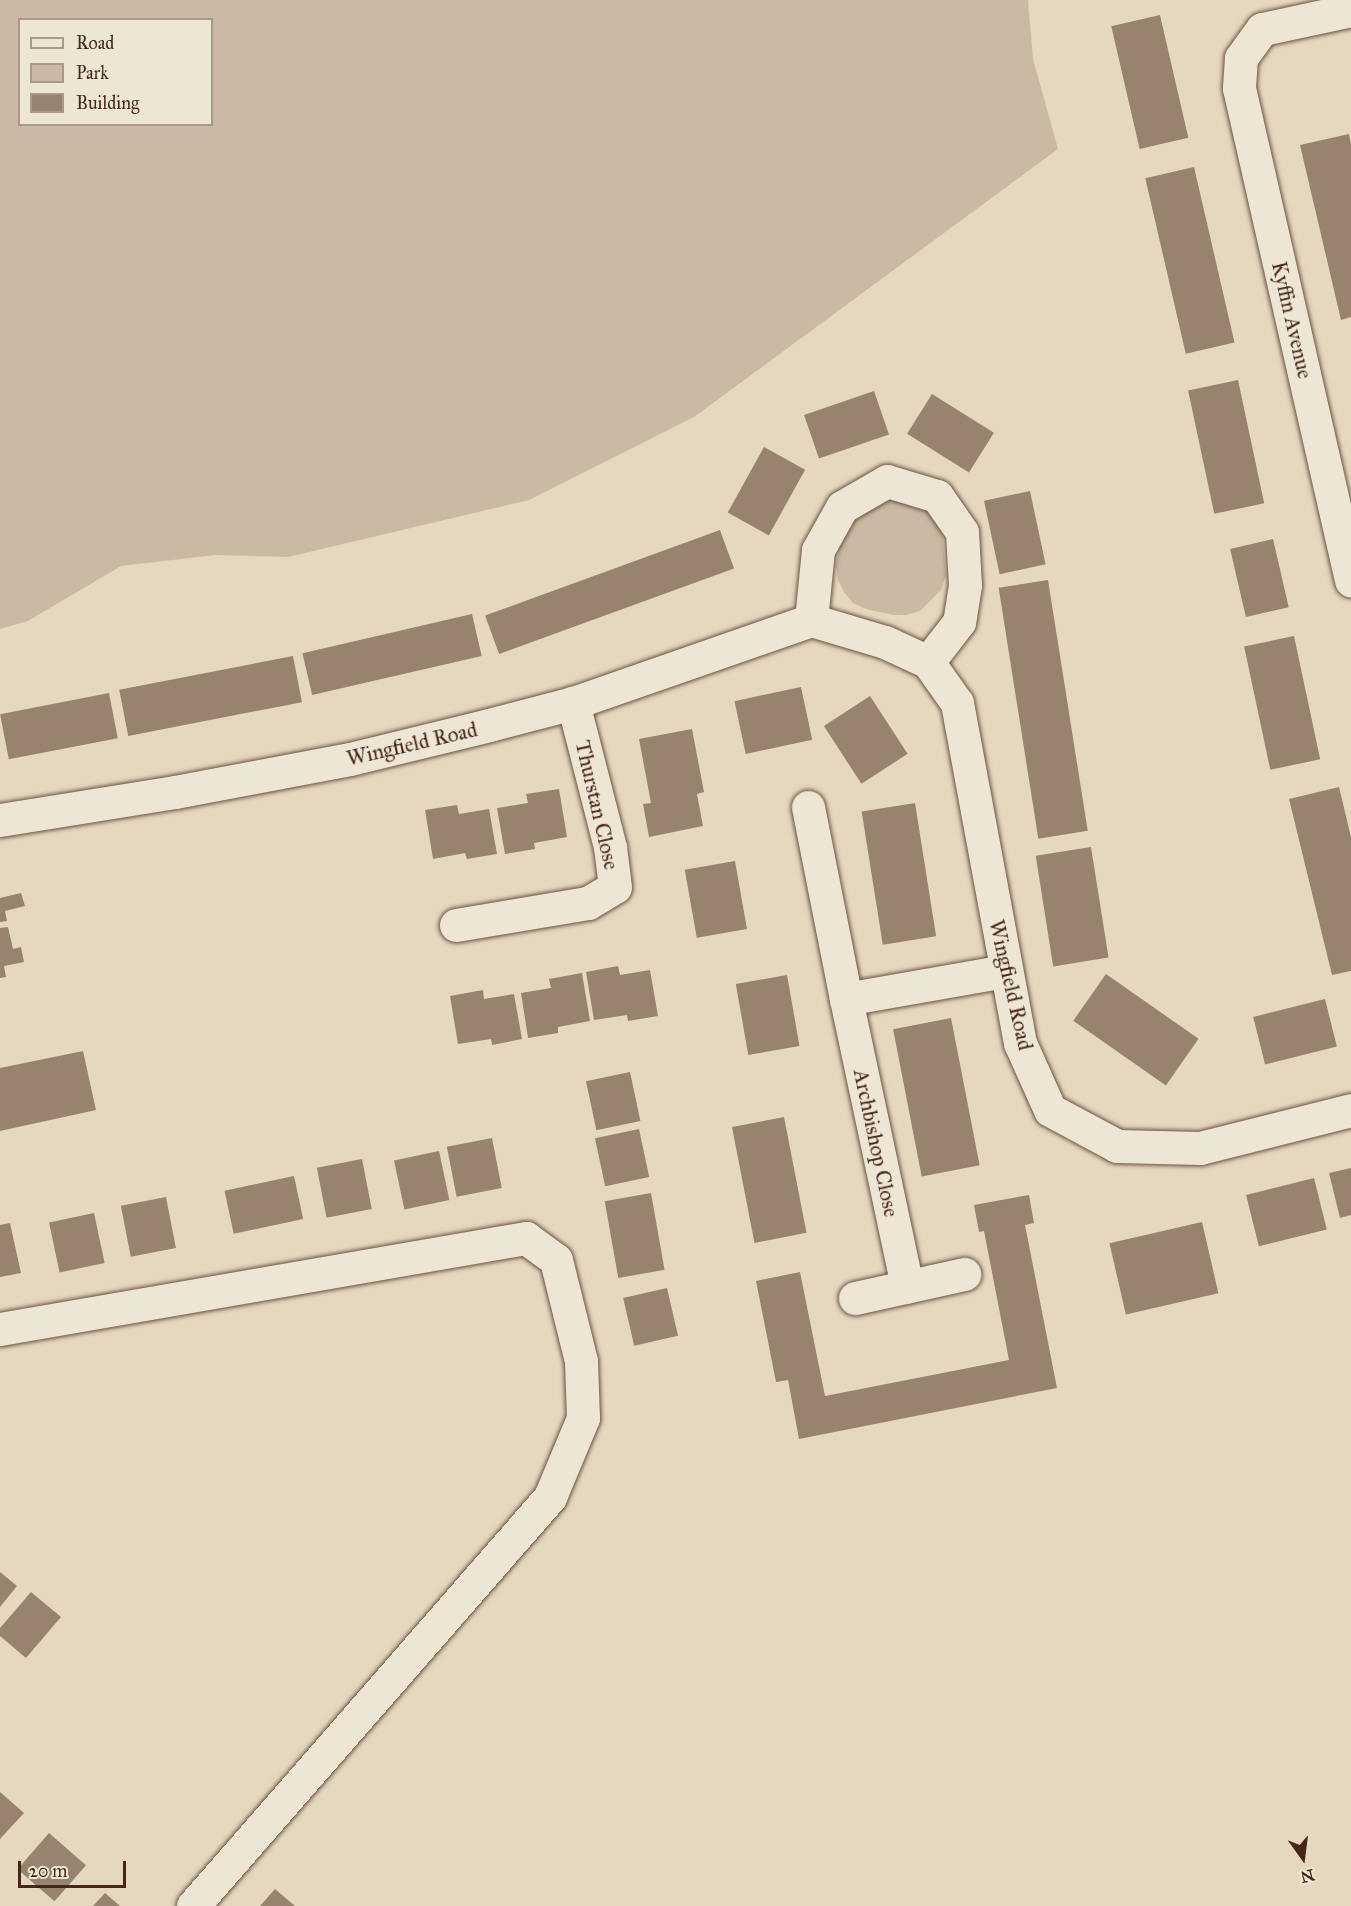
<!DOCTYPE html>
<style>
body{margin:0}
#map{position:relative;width:1351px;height:1906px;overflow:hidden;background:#e5d8bf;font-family:"IM FELL Great Primer",serif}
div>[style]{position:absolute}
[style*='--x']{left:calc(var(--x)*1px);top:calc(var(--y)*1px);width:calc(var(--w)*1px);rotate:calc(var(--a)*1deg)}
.green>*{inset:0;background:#cabaa3}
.building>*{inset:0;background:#98836f;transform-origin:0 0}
.roads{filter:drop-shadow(0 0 2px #6d5242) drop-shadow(0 0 2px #6d5242)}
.street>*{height:33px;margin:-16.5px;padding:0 16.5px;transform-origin:16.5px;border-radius:16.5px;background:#eee6d5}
span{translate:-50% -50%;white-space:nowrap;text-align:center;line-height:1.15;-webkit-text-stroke:5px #eee6d5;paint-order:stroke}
.street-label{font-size:21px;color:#452618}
.legend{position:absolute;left:18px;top:18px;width:195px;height:108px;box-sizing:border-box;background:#eee6d5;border:2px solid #aa9989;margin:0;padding:8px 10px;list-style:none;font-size:18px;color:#452618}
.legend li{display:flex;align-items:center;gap:12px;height:30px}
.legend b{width:30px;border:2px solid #aa9989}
.north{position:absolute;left:1273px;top:1828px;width:60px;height:60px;-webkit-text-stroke:4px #eee6d5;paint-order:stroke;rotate:166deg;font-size:16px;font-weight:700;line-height:24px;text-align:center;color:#452618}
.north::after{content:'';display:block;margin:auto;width:21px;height:27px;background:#452618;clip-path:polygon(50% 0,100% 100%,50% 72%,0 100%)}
.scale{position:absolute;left:18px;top:1861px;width:108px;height:27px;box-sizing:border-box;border:3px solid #452618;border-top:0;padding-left:8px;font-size:18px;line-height:21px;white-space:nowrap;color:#452618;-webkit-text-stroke:4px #eee6d5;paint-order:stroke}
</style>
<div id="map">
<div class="green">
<div style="clip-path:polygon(evenodd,0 0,1028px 0,1033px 59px,1058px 149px,694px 417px,529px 500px,288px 557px,215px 555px,121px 566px,28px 621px,0 629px,0 0,20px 20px,212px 20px,212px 124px,20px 124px,20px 20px)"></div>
<div style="clip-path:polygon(912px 493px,941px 521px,946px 575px,941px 590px,920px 611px,906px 615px,893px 615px,866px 609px,853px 603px,844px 592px,838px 580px,836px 566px,842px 534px,862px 505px)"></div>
</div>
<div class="building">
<div style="left:1160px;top:15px;width:126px;height:50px;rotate:77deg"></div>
<div style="clip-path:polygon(1349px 134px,1351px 144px,1351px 317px,1341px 320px,1300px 145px)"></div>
<div style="left:1194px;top:167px;width:180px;height:50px;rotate:77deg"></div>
<div style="left:1238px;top:380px;width:126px;height:51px;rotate:78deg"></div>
<div style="left:874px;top:391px;width:46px;height:74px;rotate:71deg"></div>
<div style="left:932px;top:394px;width:73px;height:47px;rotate:32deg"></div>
<div style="left:764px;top:447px;width:47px;height:75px;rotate:29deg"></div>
<div style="left:1030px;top:491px;width:75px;height:47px;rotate:78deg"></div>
<div style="left:720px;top:530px;width:41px;height:250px;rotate:70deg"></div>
<div style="left:1273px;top:539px;width:70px;height:44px;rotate:77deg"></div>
<div style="left:1048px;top:580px;width:254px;height:50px;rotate:81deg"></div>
<div style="left:472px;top:614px;width:43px;height:174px;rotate:77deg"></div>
<div style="left:1294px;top:636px;width:126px;height:51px;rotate:78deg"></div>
<div style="left:293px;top:656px;width:47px;height:177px;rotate:79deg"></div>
<div style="left:801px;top:687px;width:54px;height:68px;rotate:78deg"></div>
<div style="left:109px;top:693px;width:46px;height:111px;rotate:79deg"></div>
<div style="left:870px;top:696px;width:69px;height:55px;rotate:57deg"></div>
<div style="clip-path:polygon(692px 729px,704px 792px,697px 794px,703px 826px,649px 837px,643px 804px,651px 803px,639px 739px)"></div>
<div style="clip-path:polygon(1339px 787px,1351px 837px,1351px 971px,1332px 975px,1289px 799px)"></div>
<div style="clip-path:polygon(559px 789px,567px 837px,534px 843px,535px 849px,505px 854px,497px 808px,528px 803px,526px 794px)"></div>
<div style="left:915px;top:803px;width:135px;height:54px;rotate:81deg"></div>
<div style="clip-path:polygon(457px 805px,459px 814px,489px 809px,497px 854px,467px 859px,465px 853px,433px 859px,425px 810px)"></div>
<div style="left:1091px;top:847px;width:112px;height:56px;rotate:81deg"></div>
<div style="left:735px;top:861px;width:69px;height:51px;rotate:80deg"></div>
<div style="clip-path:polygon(21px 893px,25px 906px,5px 911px,7px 921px,0 922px,0 898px)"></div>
<div style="clip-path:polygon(8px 927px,13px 949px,21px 947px,24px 962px,4px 966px,6px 977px,0 978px,0 928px)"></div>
<div style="clip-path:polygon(618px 966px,620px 975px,650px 970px,658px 1016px,628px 1021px,627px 1015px,594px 1020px,586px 972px)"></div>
<div style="clip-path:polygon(582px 973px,590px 1021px,558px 1027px,558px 1033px,528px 1038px,521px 993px,551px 988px,549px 979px)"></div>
<div style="left:1106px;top:974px;width:113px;height:57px;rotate:35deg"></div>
<div style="left:787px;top:975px;width:72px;height:52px;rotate:80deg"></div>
<div style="clip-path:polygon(483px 990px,484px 999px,514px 994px,522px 1039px,492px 1045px,491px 1039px,458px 1044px,450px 996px)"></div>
<div style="left:1325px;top:999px;width:49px;height:74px;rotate:76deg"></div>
<div style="left:951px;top:1018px;width:150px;height:59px;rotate:79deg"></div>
<div style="clip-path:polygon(83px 1051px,96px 1110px,0 1131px,0 1068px)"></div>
<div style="left:630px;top:1072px;width:50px;height:45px;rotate:78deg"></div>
<div style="left:784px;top:1117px;width:118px;height:53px;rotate:79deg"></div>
<div style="left:639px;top:1129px;width:49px;height:45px;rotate:78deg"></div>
<div style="left:492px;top:1138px;width:51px;height:46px;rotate:79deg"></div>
<div style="left:439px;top:1151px;width:50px;height:46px;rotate:78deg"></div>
<div style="left:362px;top:1159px;width:51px;height:46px;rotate:79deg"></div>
<div style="clip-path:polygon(1351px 1168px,1351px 1215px,1340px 1218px,1329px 1173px)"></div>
<div style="left:294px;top:1176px;width:44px;height:71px;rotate:78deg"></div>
<div style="left:1314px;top:1178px;width:53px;height:70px;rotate:76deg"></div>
<div style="left:651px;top:1193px;width:78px;height:47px;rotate:80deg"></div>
<div style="clip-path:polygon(1029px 1195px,1034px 1223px,1025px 1225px,1057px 1388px,799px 1439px,788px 1380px,776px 1382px,756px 1281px,800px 1272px,825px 1396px,1009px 1360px,984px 1231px,979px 1232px,974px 1205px)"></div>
<div style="left:166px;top:1197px;width:52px;height:46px;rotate:79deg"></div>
<div style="left:94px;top:1213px;width:51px;height:46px;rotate:78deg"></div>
<div style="left:1202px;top:1222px;width:73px;height:95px;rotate:77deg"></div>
<div style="clip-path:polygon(10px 1223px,21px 1273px,0 1277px,0 1225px)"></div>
<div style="left:667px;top:1288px;width:49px;height:45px;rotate:77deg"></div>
<div style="clip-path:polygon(0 1572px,17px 1586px,0 1607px)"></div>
<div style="clip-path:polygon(31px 1592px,61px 1617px,26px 1658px,0 1636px,0 1628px)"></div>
<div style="clip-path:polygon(0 1792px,24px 1813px,0 1839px)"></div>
<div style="left:49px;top:1833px;width:49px;height:48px;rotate:41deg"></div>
<div style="clip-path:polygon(275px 1889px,295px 1906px,260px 1906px)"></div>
<div style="clip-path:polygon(105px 1893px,120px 1906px,93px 1906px)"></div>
</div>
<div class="roads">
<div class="street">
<div style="--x:1351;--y:10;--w:91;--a:167.9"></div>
<div style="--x:1262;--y:29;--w:36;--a:126"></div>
<div style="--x:1241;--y:58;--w:30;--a:94"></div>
<div style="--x:1239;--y:88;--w:505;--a:77.18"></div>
<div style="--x:811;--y:620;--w:70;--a:-84.3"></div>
<div style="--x:818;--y:550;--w:49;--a:-60.8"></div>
<div style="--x:842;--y:507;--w:52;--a:-30"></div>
<div style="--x:887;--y:481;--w:52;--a:16.7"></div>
<div style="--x:937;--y:496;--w:44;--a:55.2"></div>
<div style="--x:962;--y:532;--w:53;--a:86.8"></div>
<div style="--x:965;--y:585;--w:37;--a:99"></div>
<div style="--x:959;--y:622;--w:51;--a:127.8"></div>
<div style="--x:808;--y:807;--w:196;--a:78.8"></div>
<div style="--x:846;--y:999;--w:294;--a:78"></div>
<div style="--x:0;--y:820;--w:177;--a:-9.1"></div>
<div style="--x:175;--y:792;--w:178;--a:-10.7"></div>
<div style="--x:350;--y:759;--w:143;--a:-13.7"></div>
<div style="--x:489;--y:725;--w:87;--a:-14.7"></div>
<div style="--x:573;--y:703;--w:252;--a:-19.2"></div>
<div style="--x:811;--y:620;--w:77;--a:16.6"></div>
<div style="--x:885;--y:642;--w:47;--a:24.9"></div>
<div style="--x:928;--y:662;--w:50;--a:54.7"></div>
<div style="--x:957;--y:703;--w:346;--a:79.5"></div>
<div style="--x:1020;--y:1043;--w:73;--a:65.9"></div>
<div style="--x:1050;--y:1110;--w:76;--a:28.2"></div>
<div style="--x:1117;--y:1146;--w:83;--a:1.4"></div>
<div style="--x:1200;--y:1148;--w:156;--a:-14.1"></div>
<div style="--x:456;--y:925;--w:134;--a:-9.5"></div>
<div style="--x:588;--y:903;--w:31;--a:-31"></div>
<div style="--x:615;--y:887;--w:40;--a:-97.1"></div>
<div style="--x:610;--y:847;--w:149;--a:-104.4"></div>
<div style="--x:846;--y:999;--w:161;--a:-10"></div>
<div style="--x:855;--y:1298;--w:112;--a:-12.4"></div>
<div style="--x:0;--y:1329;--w:534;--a:-9.82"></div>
<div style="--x:526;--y:1238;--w:37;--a:36"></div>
<div style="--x:556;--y:1260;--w:104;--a:76.1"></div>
<div style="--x:581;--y:1361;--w:57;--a:88"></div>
<div style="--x:583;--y:1418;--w:86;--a:112.7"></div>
<div style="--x:550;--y:1497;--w:543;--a:131.12"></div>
</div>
</div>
<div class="street-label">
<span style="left:1292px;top:320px;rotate:77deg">Kyffin Avenue</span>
<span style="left:412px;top:744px;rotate:-13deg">Wingfield Road</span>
<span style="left:597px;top:805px;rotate:77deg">Thurstan Close</span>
<span style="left:1011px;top:985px;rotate:77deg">Wingfield Road</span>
<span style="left:876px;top:1143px;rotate:78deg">Archbishop Close</span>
</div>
<ul class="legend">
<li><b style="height:8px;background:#eee6d5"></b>Road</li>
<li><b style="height:16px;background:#cabaa3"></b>Park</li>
<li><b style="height:16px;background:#98836f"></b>Building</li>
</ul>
<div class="north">N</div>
<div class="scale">20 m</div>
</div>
